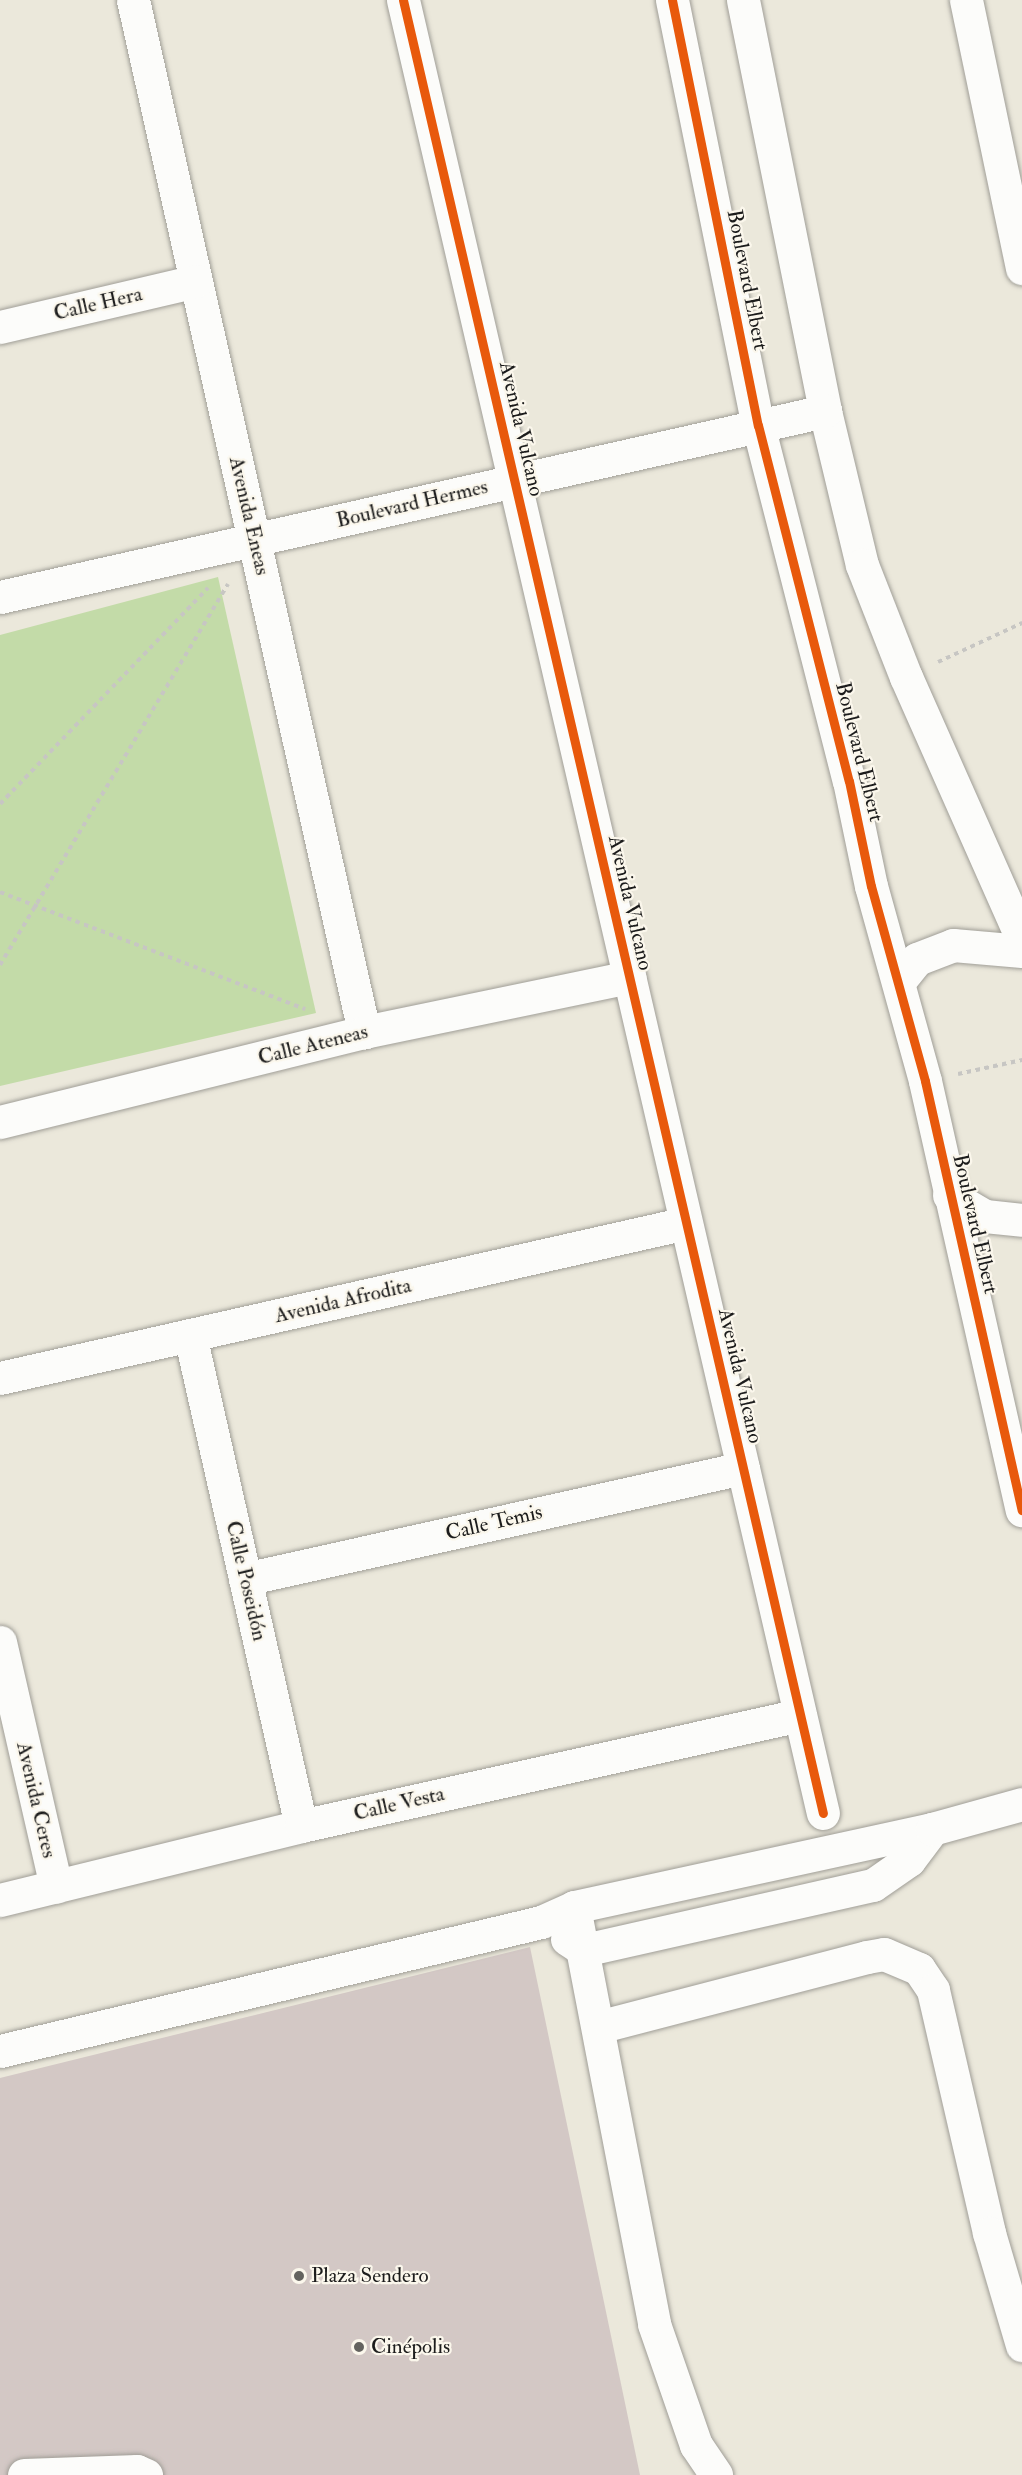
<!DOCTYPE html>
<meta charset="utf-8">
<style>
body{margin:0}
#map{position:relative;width:1022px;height:2475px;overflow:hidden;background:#ebe8db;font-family:"IM FELL Double Pica",serif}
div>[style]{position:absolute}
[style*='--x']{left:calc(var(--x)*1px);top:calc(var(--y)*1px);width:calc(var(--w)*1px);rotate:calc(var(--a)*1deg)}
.green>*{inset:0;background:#c3dba8}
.building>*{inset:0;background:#d3c8c5}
.path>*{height:4px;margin-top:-2px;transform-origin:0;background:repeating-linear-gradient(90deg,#c7c6c3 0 4.5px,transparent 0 9px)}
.roads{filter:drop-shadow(0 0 2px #a09e97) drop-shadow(0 0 2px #a09e97)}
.minor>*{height:33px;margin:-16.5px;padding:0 16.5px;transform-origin:16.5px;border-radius:16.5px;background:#fcfcfa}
.cycleway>*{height:9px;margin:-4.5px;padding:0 4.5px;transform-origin:4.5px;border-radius:4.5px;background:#e8590c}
.dots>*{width:16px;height:16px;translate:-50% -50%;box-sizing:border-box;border:3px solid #fbf7ec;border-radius:50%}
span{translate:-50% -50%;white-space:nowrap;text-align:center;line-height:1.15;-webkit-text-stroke:4.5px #fbf7ec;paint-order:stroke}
.street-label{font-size:21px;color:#1c1c1c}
.poi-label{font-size:21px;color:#1c1c1c}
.left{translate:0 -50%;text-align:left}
</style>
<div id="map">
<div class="green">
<div style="clip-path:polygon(218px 577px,316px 1013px,0 1086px,0 635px)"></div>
</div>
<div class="building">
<div style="clip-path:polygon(530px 1947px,640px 2475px,0 2475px,0 2078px)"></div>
</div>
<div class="path">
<div style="--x:938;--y:662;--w:93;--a:-24.9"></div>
<div style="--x:0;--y:804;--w:300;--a:-46.1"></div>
<div style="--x:0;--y:892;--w:327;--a:21"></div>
<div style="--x:0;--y:965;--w:444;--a:-59.1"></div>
<div style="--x:958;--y:1074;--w:66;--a:-12.3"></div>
</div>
<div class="roads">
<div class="minor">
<div style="--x:133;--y:0;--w:1058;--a:77.38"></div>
<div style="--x:403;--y:0;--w:1861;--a:76.96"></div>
<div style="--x:672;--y:0;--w:434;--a:78.6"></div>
<div style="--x:758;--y:425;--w:367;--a:75.7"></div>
<div style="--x:849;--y:781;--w:107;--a:78.2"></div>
<div style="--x:871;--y:886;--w:202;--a:74.5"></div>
<div style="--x:925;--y:1081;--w:440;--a:77.3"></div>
<div style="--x:743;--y:0;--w:419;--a:78.7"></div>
<div style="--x:825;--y:411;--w:158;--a:76.5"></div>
<div style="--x:862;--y:565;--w:120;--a:68.6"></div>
<div style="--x:906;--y:677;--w:287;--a:66.1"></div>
<div style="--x:966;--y:0;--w:274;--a:78.2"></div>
<div style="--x:0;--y:327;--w:201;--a:-13.2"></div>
<div style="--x:0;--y:597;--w:846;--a:-12.71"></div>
<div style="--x:900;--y:980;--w:27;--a:-51"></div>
<div style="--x:917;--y:959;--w:39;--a:-21"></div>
<div style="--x:953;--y:945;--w:69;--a:5"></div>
<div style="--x:0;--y:1122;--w:375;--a:-13.9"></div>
<div style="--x:364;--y:1032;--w:271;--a:-11.7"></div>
<div style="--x:949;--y:1195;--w:42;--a:30.3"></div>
<div style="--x:985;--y:1216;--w:37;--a:6"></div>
<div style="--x:190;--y:1335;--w:503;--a:77.26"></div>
<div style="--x:0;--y:1378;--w:703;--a:-12.73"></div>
<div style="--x:245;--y:1579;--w:510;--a:-12.57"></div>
<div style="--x:0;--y:1642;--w:251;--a:77.1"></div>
<div style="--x:0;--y:1900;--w:310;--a:-13.8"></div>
<div style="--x:301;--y:1826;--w:511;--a:-12.54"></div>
<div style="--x:574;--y:1907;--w:425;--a:79.1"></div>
<div style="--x:654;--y:2324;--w:128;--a:70.9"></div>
<div style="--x:696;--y:2445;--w:36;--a:56"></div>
<div style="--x:567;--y:1939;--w:20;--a:33"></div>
<div style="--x:584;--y:1950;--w:296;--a:-12.7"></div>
<div style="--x:873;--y:1885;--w:44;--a:-34.8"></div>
<div style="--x:909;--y:1860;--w:39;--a:-53"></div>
<div style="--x:598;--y:2027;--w:278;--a:-14.6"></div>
<div style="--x:867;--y:1957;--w:17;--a:-10"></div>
<div style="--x:884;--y:1954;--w:38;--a:23"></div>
<div style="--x:919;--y:1969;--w:25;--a:56"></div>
<div style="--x:933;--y:1990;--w:249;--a:77"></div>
<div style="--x:989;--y:2233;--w:117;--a:73.6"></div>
<div style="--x:0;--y:2051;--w:556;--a:-13.41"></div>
<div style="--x:541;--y:1922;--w:36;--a:-24"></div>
<div style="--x:574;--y:1907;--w:366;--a:-12.3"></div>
<div style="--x:932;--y:1829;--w:93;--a:-15.5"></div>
<div style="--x:24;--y:2475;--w:113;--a:-2"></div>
<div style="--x:137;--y:2471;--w:10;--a:24"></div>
</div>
</div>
<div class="cycleway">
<div style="--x:403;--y:0;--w:1861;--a:76.96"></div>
<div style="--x:672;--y:0;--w:434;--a:78.6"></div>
<div style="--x:758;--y:425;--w:367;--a:75.7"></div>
<div style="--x:849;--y:781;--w:107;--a:78.2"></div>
<div style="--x:871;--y:886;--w:202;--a:74.5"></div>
<div style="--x:925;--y:1081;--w:440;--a:77.3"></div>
</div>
<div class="dots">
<div style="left:299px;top:2276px;background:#64635f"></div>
<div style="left:359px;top:2347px;background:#64635f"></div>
</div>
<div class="street-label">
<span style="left:747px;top:280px;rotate:79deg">Boulevard Elbert</span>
<span style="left:98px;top:304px;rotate:-13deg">Calle Hera</span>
<span style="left:521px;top:429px;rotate:77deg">Avenida Vulcano</span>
<span style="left:412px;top:504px;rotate:-13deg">Boulevard Hermes</span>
<span style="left:249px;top:516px;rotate:77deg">Avenida Eneas</span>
<span style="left:859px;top:752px;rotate:76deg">Boulevard Elbert</span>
<span style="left:630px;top:903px;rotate:77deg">Avenida Vulcano</span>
<span style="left:313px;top:1045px;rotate:-14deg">Calle Ateneas</span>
<span style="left:975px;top:1224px;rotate:77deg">Boulevard Elbert</span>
<span style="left:343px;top:1301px;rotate:-13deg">Avenida Afrodita</span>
<span style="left:740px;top:1376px;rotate:77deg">Avenida Vulcano</span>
<span style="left:494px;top:1523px;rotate:-13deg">Calle Temis</span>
<span style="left:246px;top:1581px;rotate:77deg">Calle Poseidón</span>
<span style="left:36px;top:1800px;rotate:77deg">Avenida Ceres</span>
<span style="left:399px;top:1804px;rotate:-13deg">Calle Vesta</span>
</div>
<div class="poi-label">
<span class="left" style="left:311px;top:2276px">Plaza Sendero</span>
<span class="left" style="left:371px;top:2347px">Cinépolis</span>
</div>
</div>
